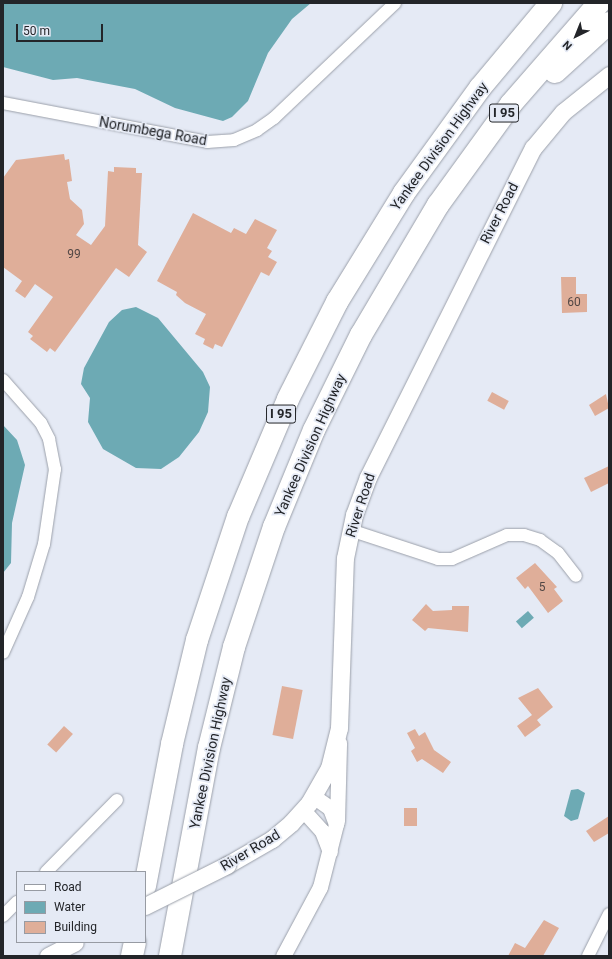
<!DOCTYPE html>
<style>
body{margin:0}
#map{position:relative;width:612px;height:959px;overflow:hidden;background:#e5eaf5;font-family:Roboto,sans-serif}
div>[style]{position:absolute}
[style*='--x']{left:calc(var(--x)*1px);top:calc(var(--y)*1px);width:calc(var(--w)*1px);rotate:calc(var(--a)*1deg)}
.water>*{inset:0;background:#6daab4;transform-origin:0 0}
.building>*{inset:0;background:#dfae99;transform-origin:0 0}
.roads{filter:drop-shadow(0 0 1px #9ba0aa) drop-shadow(0 0 1px #9ba0aa)}
.minor>*{height:12px;margin:-6px;padding:0 6px;transform-origin:6px;border-radius:6px;background:#fff}
.tertiary>*{height:15px;margin:-7.5px;padding:0 7.5px;transform-origin:7.5px;border-radius:7.5px;background:#fff}
.secondary>*{height:17px;margin:-8.5px;padding:0 8.5px;transform-origin:8.5px;border-radius:8.5px;background:#fff}
.motorway>*{height:22px;margin:-11px;padding:0 11px;transform-origin:11px;border-radius:11px;background:#fff}
.bridges{filter:drop-shadow(0 0 1px #9ba0aa) drop-shadow(0 0 1px #9ba0aa)}
.secondary-bridge>*{height:17px;margin:-8.5px;padding:0 8.5px;transform-origin:8.5px;border-radius:8.5px;background:#fff}
span{translate:-50% -50%;white-space:nowrap;text-align:center;line-height:1.15;-webkit-text-stroke:3.5px #e5eaf5;paint-order:stroke}
.number-label{font-size:12px;color:#524745}
.number-label span{-webkit-text-stroke-width:0}
.shield-label span{padding:1px 3px;background:#e5eaf5;border:1px solid;border-radius:3px;-webkit-text-stroke-width:0}
.shield-label{font-size:13px;color:#232529;font-weight:700}
.street-label{font-size:14px;color:#232529}
.frame{position:absolute;inset:0;border:4px solid #232529;pointer-events:none}
.legend{position:absolute;left:16px;top:871px;width:130px;height:72px;box-sizing:border-box;background:#e5eaf5;border:1px solid #979ba3;margin:0;padding:5px 7px;list-style:none;font-size:12px;color:#232529}
.legend li{display:flex;align-items:center;gap:8px;height:20px}
.legend b{width:20px;border:1px solid #979ba3}
.north{position:absolute;left:556px;top:16px;width:40px;height:40px;-webkit-text-stroke:3px #e5eaf5;paint-order:stroke;rotate:223deg;font-size:11px;font-weight:700;line-height:16px;text-align:center;color:#232529}
.north::after{content:'';display:block;margin:auto;width:14px;height:18px;background:#232529;clip-path:polygon(50% 0,100% 100%,50% 72%,0 100%)}
.scale{position:absolute;left:16px;top:24px;width:87px;height:18px;box-sizing:border-box;border:2px solid #232529;border-top:0;padding-left:5px;font-size:12px;line-height:14px;white-space:nowrap;color:#232529;-webkit-text-stroke:3px #e5eaf5;paint-order:stroke}
</style>
<div id="map">
<div class="water">
<div style="clip-path:polygon(3px 3px,311px 3px,292px 19px,268px 53px,248px 101px,232px 117px,223px 121px,175px 108px,135px 89px,77px 78px,53px 80px,3px 67px)"></div>
<div style="clip-path:polygon(136px 307px,158px 318px,203px 372px,210px 387px,208px 412px,199px 432px,179px 457px,161px 469px,136px 468px,103px 449px,88px 422px,90px 398px,81px 384px,84px 368px,109px 322px,122px 310px)"></div>
<div style="clip-path:polygon(3px 425px,17px 440px,25px 465px,12px 523px,11px 563px,3px 573px)"></div>
<div style="left:528px;top:611px;width:9px;height:16px;rotate:49deg"></div>
<div style="clip-path:polygon(578px 789px,585px 793px,578px 819px,571px 821px,564px 816px,571px 790px)"></div>
</div>
<div class="building">
<div style="clip-path:polygon(64px 154px,65px 160px,69px 159px,72px 181px,67px 182px,70px 199px,82px 210px,84px 224px,76px 235px,91px 245px,105px 226px,108px 171px,114px 172px,114px 167px,136px 168px,136px 173px,142px 173px,138px 245px,147px 252px,129px 277px,116px 268px,55px 352px,50px 348px,47px 352px,30px 339px,33px 336px,28px 332px,53px 297px,35px 284px,25px 298px,15px 291px,22px 281px,3px 267px,3px 178px,16px 160px)"></div>
<div style="clip-path:polygon(193px 213px,231px 233px,234px 228px,246px 234px,255px 219px,277px 230px,267px 248px,272px 251px,268px 257px,277px 262px,269px 276px,261px 272px,222px 347px,215px 344px,213px 349px,203px 344px,205px 339px,195px 334px,206px 314px,185px 303px,176px 295px,177px 292px,157px 281px)"></div>
<div style="clip-path:polygon(561px 277px,576px 277px,576px 294px,587px 294px,587px 312px,562px 313px)"></div>
<div style="left:492px;top:392px;width:19px;height:10px;rotate:28deg"></div>
<div style="clip-path:polygon(606px 394px,609px 408px,595px 416px,589px 405px)"></div>
<div style="clip-path:polygon(609px 466px,609px 483px,591px 492px,584px 478px)"></div>
<div style="clip-path:polygon(535px 563px,557px 587px,554px 589px,563px 601px,548px 613px,528px 586px,525px 589px,516px 578px)"></div>
<div style="clip-path:polygon(426px 604px,433px 611px,452px 610px,452px 606px,469px 606px,468px 632px,428px 628px,425px 631px,412px 620px)"></div>
<div style="left:282px;top:686px;width:21px;height:50px;rotate:11deg"></div>
<div style="clip-path:polygon(538px 688px,553px 707px,537px 720px,541px 725px,525px 737px,517px 726px,532px 715px,518px 698px)"></div>
<div style="left:64px;top:726px;width:12px;height:25px;rotate:42deg"></div>
<div style="clip-path:polygon(415px 729px,419px 736px,425px 732px,434px 750px,451px 762px,443px 773px,422px 759px,417px 762px,411px 751px,415px 748px,407px 733px)"></div>
<div style="left:404px;top:808px;width:13px;height:18px"></div>
<div style="clip-path:polygon(609px 816px,609px 833px,594px 842px,586px 831px)"></div>
<div style="clip-path:polygon(544px 920px,559px 928px,543px 956px,508px 956px,515px 943px,525px 948px)"></div>
</div>
<div class="roads">
<div class="minor">
<div style="--x:3;--y:103;--w:208;--a:10.8"></div>
<div style="--x:207;--y:142;--w:27;--a:-4"></div>
<div style="--x:234;--y:140;--w:25;--a:-23"></div>
<div style="--x:257;--y:130;--w:21;--a:-35"></div>
<div style="--x:274;--y:118;--w:167;--a:-43.5"></div>
<div style="--x:3;--y:380;--w:57;--a:48.5"></div>
<div style="--x:41;--y:423;--w:18;--a:63"></div>
<div style="--x:49;--y:439;--w:31;--a:79"></div>
<div style="--x:55;--y:469;--w:76;--a:98.3"></div>
<div style="--x:44;--y:544;--w:55;--a:106.8"></div>
<div style="--x:28;--y:597;--w:61;--a:114.1"></div>
<div style="--x:350;--y:530;--w:93;--a:18.2"></div>
<div style="--x:438;--y:559;--w:14;--a:0"></div>
<div style="--x:452;--y:559;--w:60;--a:-23.6"></div>
<div style="--x:507;--y:535;--w:17;--a:0"></div>
<div style="--x:524;--y:535;--w:17;--a:17"></div>
<div style="--x:540;--y:540;--w:22;--a:36"></div>
<div style="--x:558;--y:553;--w:29;--a:52"></div>
<div style="--x:46;--y:872;--w:101;--a:-45.4"></div>
<div style="--x:3;--y:916;--w:20;--a:-45"></div>
<div style="--x:588;--y:956;--w:47;--a:-63.4"></div>
</div>
<div class="tertiary">
<div style="--x:303;--y:810;--w:28;--a:48"></div>
<div style="--x:322;--y:831;--w:22;--a:69"></div>
<div style="--x:337;--y:821;--w:78;--a:-88.5"></div>
<div style="--x:283;--y:956;--w:78;--a:-61.8"></div>
<div style="--x:320;--y:887;--w:65;--a:-75.7"></div>
<div style="--x:336;--y:824;--w:17;--a:-111"></div>
<div style="--x:330;--y:808;--w:21;--a:-145"></div>
</div>
<div class="secondary">
<div style="--x:227;--y:865;--w:52;--a:-30"></div>
<div style="--x:272;--y:839;--w:25;--a:-40"></div>
<div style="--x:291;--y:823;--w:27;--a:-48"></div>
<div style="--x:309;--y:803;--w:40;--a:-60.3"></div>
<div style="--x:329;--y:768;--w:41;--a:-76"></div>
<div style="--x:339;--y:728;--w:170;--a:-88"></div>
<div style="--x:345;--y:558;--w:44;--a:-78.2"></div>
<div style="--x:354;--y:515;--w:40;--a:-69.8"></div>
<div style="--x:368;--y:477;--w:368;--a:-63.4"></div>
<div style="--x:533;--y:148;--w:47;--a:-50.2"></div>
<div style="--x:563;--y:112;--w:59;--a:-38.8"></div>
<div style="--x:48;--y:956;--w:30;--a:-27"></div>
</div>
<div class="motorway">
<div style="--x:555;--y:72;--w:73;--a:-42.2"></div>
<div style="--x:145;--y:886;--w:145;--a:-79.2"></div>
<div style="--x:172;--y:744;--w:107;--a:-76.5"></div>
<div style="--x:197;--y:640;--w:130;--a:-71.6"></div>
<div style="--x:238;--y:517;--w:128;--a:-67"></div>
<div style="--x:288;--y:399;--w:109;--a:-63.2"></div>
<div style="--x:337;--y:302;--w:128;--a:-58.4"></div>
<div style="--x:404;--y:193;--w:130;--a:-54.1"></div>
<div style="--x:480;--y:88;--w:111;--a:-50.1"></div>
<div style="--x:132;--y:956;--w:14;--a:-78"></div>
<div style="--x:170;--y:956;--w:212;--a:-79.4"></div>
<div style="--x:209;--y:748;--w:104;--a:-76.1"></div>
<div style="--x:234;--y:647;--w:126;--a:-71.6"></div>
<div style="--x:274;--y:527;--w:105;--a:-67.6"></div>
<div style="--x:314;--y:430;--w:106;--a:-63.7"></div>
<div style="--x:361;--y:335;--w:151;--a:-59.4"></div>
<div style="--x:438;--y:205;--w:125;--a:-54.1"></div>
<div style="--x:511;--y:104;--w:134;--a:-48.9"></div>
</div>
</div>
<div class="bridges">
<div class="secondary-bridge">
<div style="--x:145;--y:906;--w:92;--a:-26.6"></div>
</div>
</div>
<div class="number-label">
<span style="left:74px;top:255px">99</span>
<span style="left:574px;top:303px">60</span>
<span style="left:542px;top:588px">5</span>
</div>
<div class="shield-label">
<span style="left:504px;top:113px">I 95</span>
<span style="left:281px;top:414px">I 95</span>
</div>
<div class="street-label">
<span style="left:153px;top:131px;rotate:10deg">Norumbega Road</span>
<span style="left:439px;top:146px;rotate:-54deg">Yankee Division Highway</span>
<span style="left:499px;top:213px;rotate:-63deg">River Road</span>
<span style="left:310px;top:445px;rotate:-66deg">Yankee Division Highway</span>
<span style="left:360px;top:505px;rotate:-72deg">River Road</span>
<span style="left:210px;top:753px;rotate:-78deg">Yankee Division Highway</span>
<span style="left:250px;top:850px;rotate:-31deg">River Road</span>
</div>
<div class="frame"></div>
<ul class="legend">
<li><b style="height:5px;background:#fff"></b>Road</li>
<li><b style="height:11px;background:#6daab4"></b>Water</li>
<li><b style="height:11px;background:#dfae99"></b>Building</li>
</ul>
<div class="north">N</div>
<div class="scale">50 m</div>
</div>
